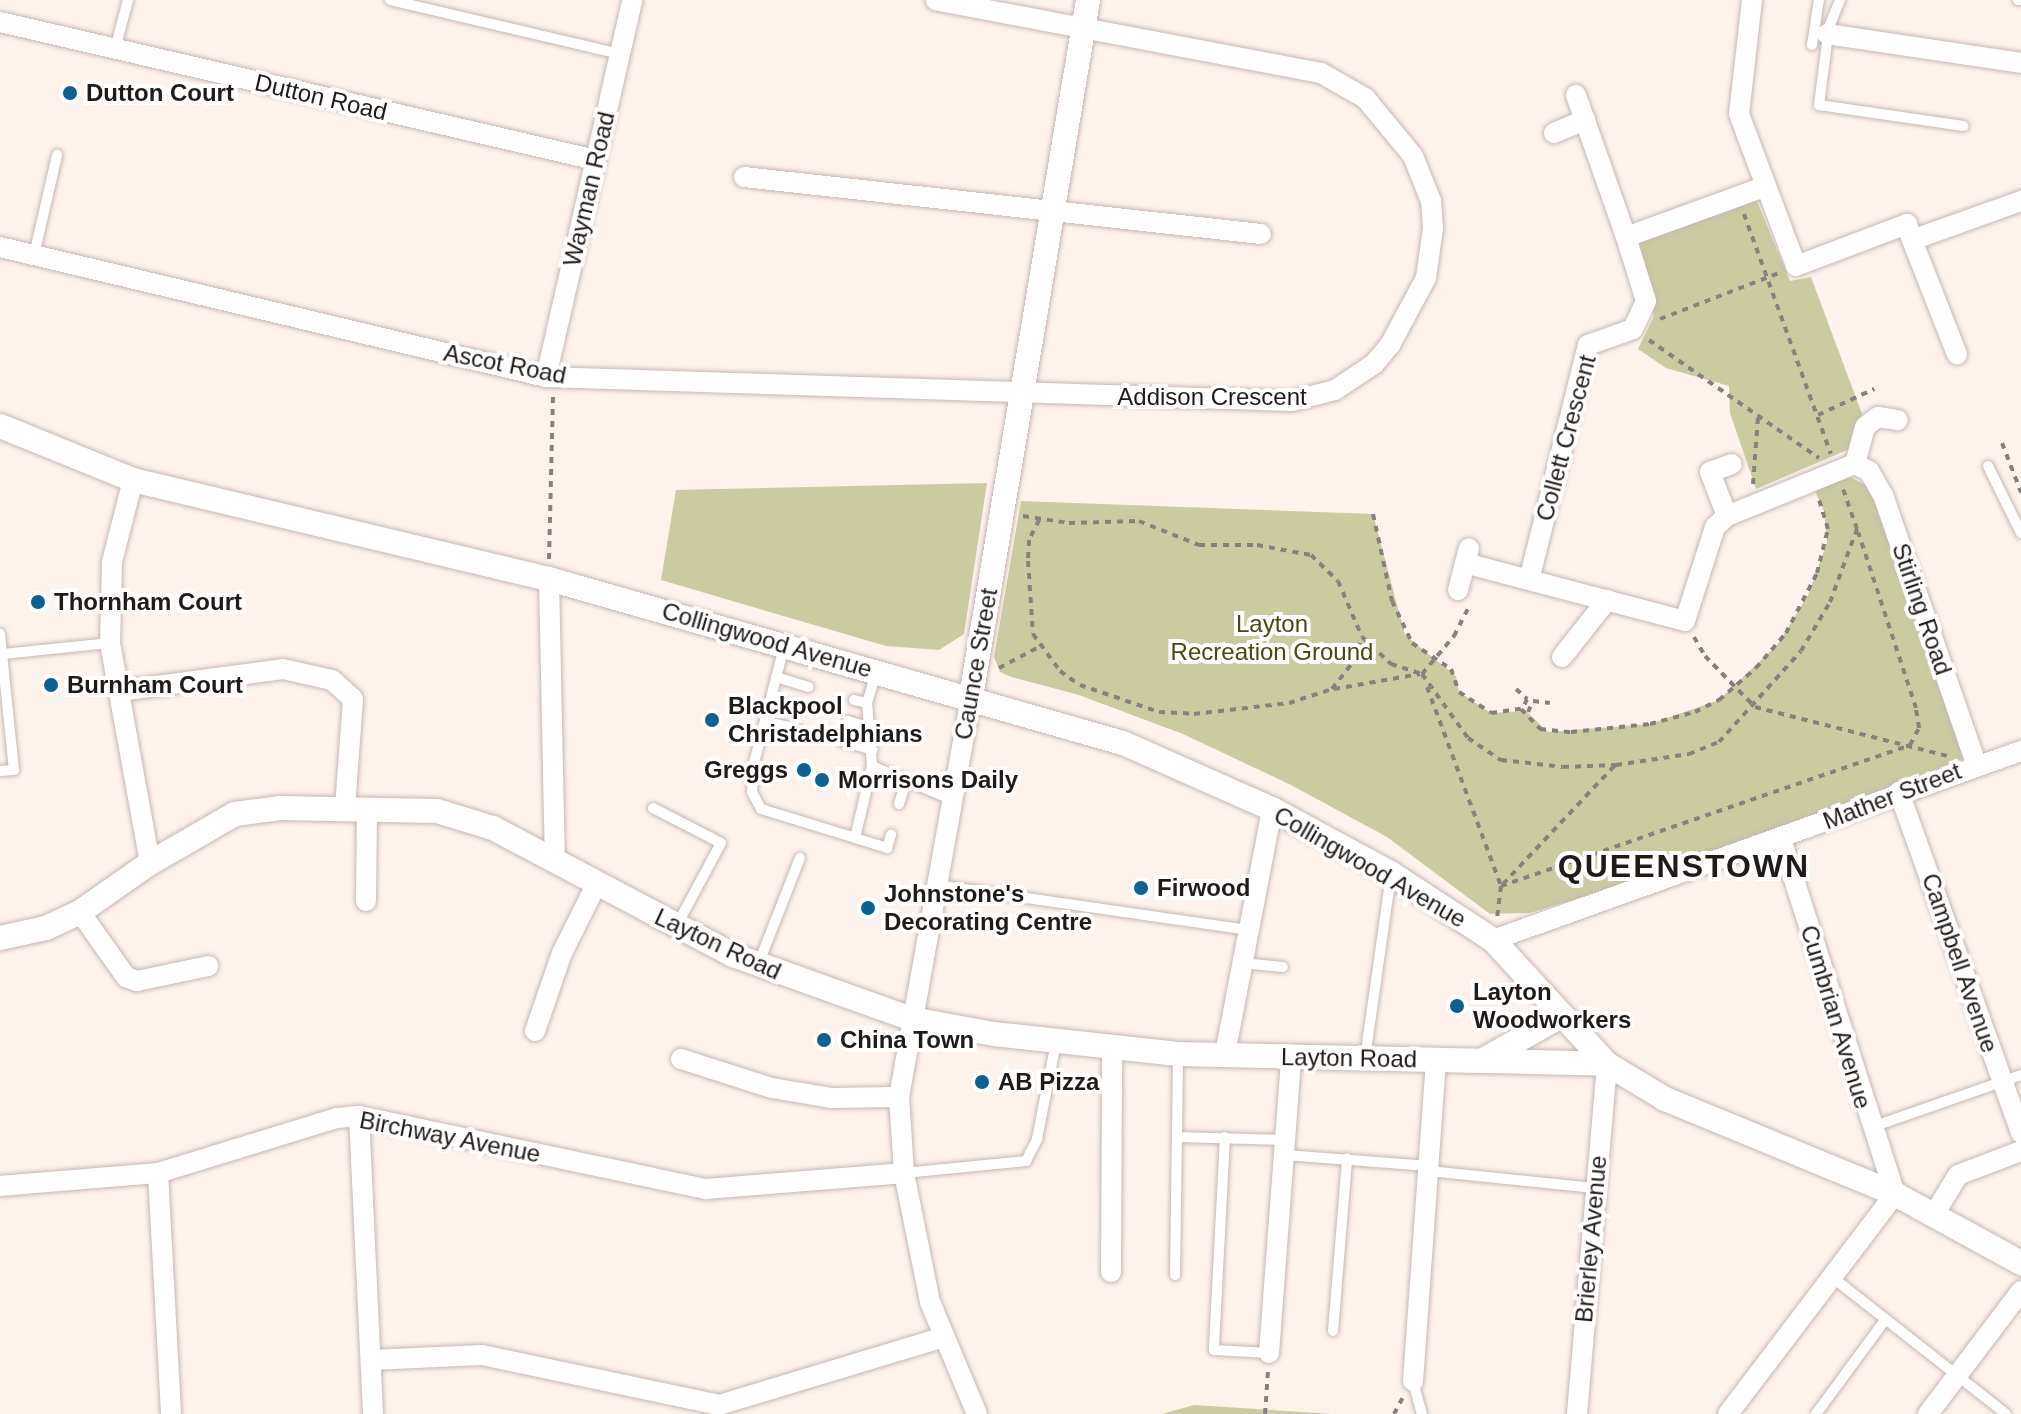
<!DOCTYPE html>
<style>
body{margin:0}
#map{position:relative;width:2021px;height:1414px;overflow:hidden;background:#fef2ed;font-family:Arial,sans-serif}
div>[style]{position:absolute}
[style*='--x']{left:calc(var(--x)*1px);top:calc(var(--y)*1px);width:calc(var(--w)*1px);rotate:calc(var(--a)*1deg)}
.green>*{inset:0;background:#cacba0}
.path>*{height:4px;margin-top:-2px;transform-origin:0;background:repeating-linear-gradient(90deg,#89807d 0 6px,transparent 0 12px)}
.roads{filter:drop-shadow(0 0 2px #c5b7b2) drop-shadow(0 0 2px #c5b7b2)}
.service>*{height:10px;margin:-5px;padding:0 5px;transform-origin:5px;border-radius:5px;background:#fff}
.minor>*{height:20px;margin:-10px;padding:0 10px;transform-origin:10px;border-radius:10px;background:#fff}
.tertiary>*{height:24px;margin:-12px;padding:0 12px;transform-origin:12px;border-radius:12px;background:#fff}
.dots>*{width:22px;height:22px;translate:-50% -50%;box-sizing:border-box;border:4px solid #fff;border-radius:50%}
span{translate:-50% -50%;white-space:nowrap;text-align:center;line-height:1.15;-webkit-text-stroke:8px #fff;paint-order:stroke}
.poi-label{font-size:24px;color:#201b19;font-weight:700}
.left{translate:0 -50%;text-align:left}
.right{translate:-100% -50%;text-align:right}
.street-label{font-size:24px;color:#201b19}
.park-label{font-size:24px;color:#4a490e}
.district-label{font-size:32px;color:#201b19;font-weight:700;letter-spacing:2px}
</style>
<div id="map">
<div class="green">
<div style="clip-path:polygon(1756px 199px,1790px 281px,1811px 277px,1862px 414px,1852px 448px,1756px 489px,1730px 413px,1729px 386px,1666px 368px,1638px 349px,1654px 316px,1638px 243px)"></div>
<div style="clip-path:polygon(1850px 477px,1874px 489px,1968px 757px,1663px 872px,1530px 913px,1490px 914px,1387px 837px,1291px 785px,1183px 734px,1079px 695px,1011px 677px,1000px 672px,994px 657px,1021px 501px,1373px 514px,1405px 635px,1456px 676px,1459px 692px,1491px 713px,1526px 711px,1548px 732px,1650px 724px,1719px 700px,1777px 645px,1808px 595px,1827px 543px,1824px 511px,1814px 489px)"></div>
<div style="clip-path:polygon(987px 483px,964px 634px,939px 650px,886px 646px,661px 580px,676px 490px)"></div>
<div style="clip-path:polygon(1194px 1405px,1333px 1414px,1162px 1414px)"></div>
</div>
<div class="path">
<div style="--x:1744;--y:214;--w:255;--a:70.1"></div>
<div style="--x:1660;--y:319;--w:128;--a:-21.1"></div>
<div style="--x:1649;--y:340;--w:207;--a:34.8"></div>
<div style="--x:1818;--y:415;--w:62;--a:-24.9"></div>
<div style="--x:2002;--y:443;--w:53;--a:68.8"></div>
<div style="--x:1753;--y:484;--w:67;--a:-85.7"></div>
<div style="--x:1373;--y:514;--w:89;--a:77.7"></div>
<div style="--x:1392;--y:601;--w:47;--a:64.5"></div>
<div style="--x:1412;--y:643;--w:47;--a:33.7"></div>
<div style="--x:1451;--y:669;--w:24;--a:71"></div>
<div style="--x:1459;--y:692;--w:38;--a:33"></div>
<div style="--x:1491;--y:713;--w:30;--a:-8"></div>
<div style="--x:1521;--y:709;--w:28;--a:46"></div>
<div style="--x:1540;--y:729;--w:31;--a:6"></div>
<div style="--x:1571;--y:732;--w:79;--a:-5.8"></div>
<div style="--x:1650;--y:724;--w:47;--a:-14.9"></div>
<div style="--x:1695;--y:712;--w:27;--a:-27"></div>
<div style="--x:1719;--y:700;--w:49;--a:-40.9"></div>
<div style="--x:1756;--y:668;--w:46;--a:-49.4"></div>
<div style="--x:1786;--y:633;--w:68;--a:-62.7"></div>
<div style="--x:1817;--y:573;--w:45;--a:-76"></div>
<div style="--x:1828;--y:529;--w:30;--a:-107"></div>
<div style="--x:1023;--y:516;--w:47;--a:8.7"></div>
<div style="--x:1069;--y:523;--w:70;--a:-1.6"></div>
<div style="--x:1139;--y:521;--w:65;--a:21.8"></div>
<div style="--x:1199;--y:545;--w:58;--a:0"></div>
<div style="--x:1257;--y:545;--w:55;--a:10.5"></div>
<div style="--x:1311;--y:555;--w:37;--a:44"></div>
<div style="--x:1338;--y:581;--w:61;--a:66.8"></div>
<div style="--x:1362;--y:637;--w:40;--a:43"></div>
<div style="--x:1391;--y:664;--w:33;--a:18"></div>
<div style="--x:1422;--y:674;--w:50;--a:-49.9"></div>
<div style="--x:1454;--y:636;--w:31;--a:-63"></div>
<div style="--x:1039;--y:520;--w:22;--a:117"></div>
<div style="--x:1029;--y:540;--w:21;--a:93"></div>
<div style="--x:1028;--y:561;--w:73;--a:86.1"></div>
<div style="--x:1033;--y:634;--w:46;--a:53.9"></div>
<div style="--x:1060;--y:671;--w:24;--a:35"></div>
<div style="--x:1080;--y:685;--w:83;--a:18.9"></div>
<div style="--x:1159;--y:712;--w:35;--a:3"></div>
<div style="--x:1194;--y:714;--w:96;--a:-6.6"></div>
<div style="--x:1289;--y:703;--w:45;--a:-18"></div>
<div style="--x:1332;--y:689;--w:37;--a:-52"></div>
<div style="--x:1355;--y:660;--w:24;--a:-73"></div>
<div style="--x:549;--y:559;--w:163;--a:-88.6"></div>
<div style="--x:1694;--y:637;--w:22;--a:60"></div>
<div style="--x:1705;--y:656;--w:71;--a:45.6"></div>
<div style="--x:1755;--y:707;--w:198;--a:14.3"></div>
<div style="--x:999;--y:668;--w:45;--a:-27.7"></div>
<div style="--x:1422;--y:674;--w:79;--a:54.3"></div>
<div style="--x:1468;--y:738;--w:40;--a:34"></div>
<div style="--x:1501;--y:760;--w:62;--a:6.4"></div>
<div style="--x:1563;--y:767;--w:53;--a:-2.2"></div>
<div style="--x:1616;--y:765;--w:74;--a:-8.6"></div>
<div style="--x:1689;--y:754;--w:32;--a:-22"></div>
<div style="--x:1719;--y:742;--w:122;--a:-48"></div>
<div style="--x:1801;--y:651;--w:57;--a:-59.4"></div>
<div style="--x:1830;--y:602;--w:78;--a:-69.7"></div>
<div style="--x:1857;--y:529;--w:42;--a:-109.3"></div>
<div style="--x:1427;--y:687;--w:212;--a:69.6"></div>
<div style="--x:1501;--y:886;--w:31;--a:97"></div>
<div style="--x:1334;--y:689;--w:87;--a:-9.9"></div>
<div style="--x:1516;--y:689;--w:15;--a:42"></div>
<div style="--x:1527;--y:699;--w:12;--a:114"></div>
<div style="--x:1528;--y:712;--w:12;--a:-66"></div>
<div style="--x:1533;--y:701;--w:17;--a:7"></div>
<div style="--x:1503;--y:884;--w:163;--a:-46.7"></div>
<div style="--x:1501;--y:886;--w:433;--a:-19"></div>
<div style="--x:1910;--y:745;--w:19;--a:-62"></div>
<div style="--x:1919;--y:728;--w:20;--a:-99"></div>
<div style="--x:1916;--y:708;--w:185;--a:-108.2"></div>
<div style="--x:1265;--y:1414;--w:43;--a:-86"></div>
<div style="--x:1394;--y:1414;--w:19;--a:-62"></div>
</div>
<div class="roads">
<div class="service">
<div style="--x:390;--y:0;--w:236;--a:13.2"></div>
<div style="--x:1840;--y:0;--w:29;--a:112"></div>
<div style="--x:1829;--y:27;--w:79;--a:97.3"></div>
<div style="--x:1819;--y:105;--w:146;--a:8.3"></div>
<div style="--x:2018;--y:0;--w:3;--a:0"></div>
<div style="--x:1812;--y:45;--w:46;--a:-81.2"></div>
<div style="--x:115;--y:49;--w:51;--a:-75.1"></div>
<div style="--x:34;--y:255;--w:103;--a:-77"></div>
<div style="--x:1988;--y:466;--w:75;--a:63.8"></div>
<div style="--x:784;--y:647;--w:124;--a:104.5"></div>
<div style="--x:753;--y:767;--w:25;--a:92"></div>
<div style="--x:752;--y:792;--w:19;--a:62"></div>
<div style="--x:761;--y:809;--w:98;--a:17.1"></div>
<div style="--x:855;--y:838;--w:74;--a:-76.7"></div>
<div style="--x:872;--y:766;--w:63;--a:-94.5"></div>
<div style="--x:867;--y:703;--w:31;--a:-73"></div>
<div style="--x:3;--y:654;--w:108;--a:-5.9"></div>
<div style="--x:776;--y:677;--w:34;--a:17"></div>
<div style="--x:771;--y:700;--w:33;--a:16"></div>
<div style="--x:854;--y:700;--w:13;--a:13"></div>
<div style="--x:765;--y:721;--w:33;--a:14"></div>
<div style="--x:848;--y:721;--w:22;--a:16"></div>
<div style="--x:842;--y:741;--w:32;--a:16"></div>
<div style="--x:872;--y:766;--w:88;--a:22.8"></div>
<div style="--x:0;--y:771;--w:14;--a:-4"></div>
<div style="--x:14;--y:770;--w:137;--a:-95.9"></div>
<div style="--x:899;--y:804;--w:24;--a:-73"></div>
<div style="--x:653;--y:808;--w:76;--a:27.2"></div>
<div style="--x:721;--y:843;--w:93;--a:118.2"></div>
<div style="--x:855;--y:838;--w:34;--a:17"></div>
<div style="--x:887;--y:848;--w:14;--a:-73"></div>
<div style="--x:936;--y:885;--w:315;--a:8.2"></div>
<div style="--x:1242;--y:963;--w:41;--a:5.6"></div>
<div style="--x:758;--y:965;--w:115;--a:-68.6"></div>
<div style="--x:1365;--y:1058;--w:184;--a:-81.9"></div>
<div style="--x:1872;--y:1127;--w:158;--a:-19.2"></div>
<div style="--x:1177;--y:1137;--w:109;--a:1.6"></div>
<div style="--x:1225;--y:1137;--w:213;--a:93"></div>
<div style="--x:1214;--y:1350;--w:55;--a:3.1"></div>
<div style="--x:1285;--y:1155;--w:144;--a:4.4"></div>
<div style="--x:1429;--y:1171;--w:166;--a:5.9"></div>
<div style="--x:904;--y:1173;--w:123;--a:-5.6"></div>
<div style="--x:1026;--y:1161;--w:25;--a:-63"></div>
<div style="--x:1037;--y:1139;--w:99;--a:-78.9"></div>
<div style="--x:1175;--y:1275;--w:219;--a:-89.2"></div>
<div style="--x:1832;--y:1277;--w:221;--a:38.2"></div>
<div style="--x:1333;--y:1331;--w:173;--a:-85.3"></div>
<div style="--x:1413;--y:1381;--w:34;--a:75"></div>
<div style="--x:1816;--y:1414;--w:117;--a:-53.7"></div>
</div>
<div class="minor">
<div style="--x:1752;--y:0;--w:115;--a:96.5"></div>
<div style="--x:1739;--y:114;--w:162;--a:69.4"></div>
<div style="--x:1796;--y:266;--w:119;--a:-20.7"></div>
<div style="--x:1907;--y:224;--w:17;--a:73"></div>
<div style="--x:1912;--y:240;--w:116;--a:-19.7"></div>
<div style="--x:0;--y:22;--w:612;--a:13.04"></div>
<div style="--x:1827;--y:34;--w:196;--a:8.5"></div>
<div style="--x:1576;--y:95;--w:151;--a:70.6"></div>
<div style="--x:1554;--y:133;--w:34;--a:-23"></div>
<div style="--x:744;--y:177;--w:520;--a:6.29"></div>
<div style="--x:1764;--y:187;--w:147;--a:160.1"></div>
<div style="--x:1626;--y:237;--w:67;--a:72.6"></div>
<div style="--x:1646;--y:301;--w:31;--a:115"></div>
<div style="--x:1633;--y:329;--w:48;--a:160.4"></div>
<div style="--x:1588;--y:345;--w:242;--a:104.1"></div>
<div style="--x:1529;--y:580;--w:161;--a:14.7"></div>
<div style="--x:1685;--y:621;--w:99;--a:-72.3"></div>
<div style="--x:1715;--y:527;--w:16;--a:-43"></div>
<div style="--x:1727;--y:516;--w:138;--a:-22.1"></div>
<div style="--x:1912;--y:240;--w:123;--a:68.5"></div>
<div style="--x:0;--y:247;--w:561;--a:13.39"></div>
<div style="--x:546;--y:377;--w:746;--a:1.84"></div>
<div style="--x:1292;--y:401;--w:44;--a:-14.3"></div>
<div style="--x:1335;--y:390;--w:47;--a:-33.7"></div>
<div style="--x:1374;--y:364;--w:25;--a:-50"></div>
<div style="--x:1390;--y:345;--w:76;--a:-61.8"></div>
<div style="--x:1426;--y:278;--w:50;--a:-82"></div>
<div style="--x:1433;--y:228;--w:27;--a:-94"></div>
<div style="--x:1431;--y:201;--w:48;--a:-111.8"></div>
<div style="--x:1413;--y:156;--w:75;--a:-129.6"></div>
<div style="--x:1365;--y:98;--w:51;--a:-150.4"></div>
<div style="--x:1321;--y:73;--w:392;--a:-169.3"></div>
<div style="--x:546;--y:377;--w:387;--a:-77.1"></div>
<div style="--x:1855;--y:464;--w:16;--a:27"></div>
<div style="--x:1869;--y:471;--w:28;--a:60"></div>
<div style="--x:1883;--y:495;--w:285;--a:70.9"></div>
<div style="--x:1855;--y:464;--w:38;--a:-75"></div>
<div style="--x:1865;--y:427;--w:16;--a:-38"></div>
<div style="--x:1878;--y:417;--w:20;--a:9"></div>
<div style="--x:133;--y:480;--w:85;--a:104.4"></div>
<div style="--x:112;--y:562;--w:81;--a:91.4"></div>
<div style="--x:110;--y:643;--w:224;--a:79.7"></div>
<div style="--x:1727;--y:516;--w:47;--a:-111.1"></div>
<div style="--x:1710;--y:472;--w:23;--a:-20"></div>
<div style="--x:1465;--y:563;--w:66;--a:14.9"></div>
<div style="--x:549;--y:579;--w:282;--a:88.8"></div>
<div style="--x:1458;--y:590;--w:43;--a:-75.3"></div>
<div style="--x:1562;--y:657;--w:73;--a:-51.7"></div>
<div style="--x:119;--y:691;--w:165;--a:-7.6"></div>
<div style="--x:283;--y:669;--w:50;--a:12.7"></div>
<div style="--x:332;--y:680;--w:28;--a:42"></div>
<div style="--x:353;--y:699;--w:110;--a:94.2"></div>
<div style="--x:971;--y:697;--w:406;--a:100.2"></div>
<div style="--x:899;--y:1097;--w:76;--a:86.2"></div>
<div style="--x:904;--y:1173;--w:132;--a:78.6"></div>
<div style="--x:930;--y:1302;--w:121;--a:67.2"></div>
<div style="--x:1899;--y:792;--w:362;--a:70.3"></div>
<div style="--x:366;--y:901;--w:92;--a:-89.4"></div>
<div style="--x:80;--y:912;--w:80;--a:54.7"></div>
<div style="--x:126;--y:977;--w:12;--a:20"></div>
<div style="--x:137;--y:981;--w:73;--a:-11.9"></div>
<div style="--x:1493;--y:940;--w:561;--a:-19.7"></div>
<div style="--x:535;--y:1031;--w:83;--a:-70.9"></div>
<div style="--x:562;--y:953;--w:76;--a:-63.4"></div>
<div style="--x:1225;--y:1054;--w:249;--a:-79.1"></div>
<div style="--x:681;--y:1059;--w:96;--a:17.7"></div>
<div style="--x:772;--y:1088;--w:61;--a:9.5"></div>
<div style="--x:832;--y:1098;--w:67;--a:-0.9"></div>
<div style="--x:359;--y:1116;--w:298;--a:87.3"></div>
<div style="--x:158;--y:1173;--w:241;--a:86.9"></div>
<div style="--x:0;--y:1186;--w:159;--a:-4.7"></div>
<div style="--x:158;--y:1173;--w:187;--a:-17.1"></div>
<div style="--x:337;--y:1118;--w:22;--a:-5"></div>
<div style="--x:359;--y:1116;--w:355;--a:11.9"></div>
<div style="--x:706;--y:1189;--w:199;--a:-4.6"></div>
<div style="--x:1935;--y:1213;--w:44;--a:-58.8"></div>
<div style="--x:1958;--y:1175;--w:67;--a:-20.9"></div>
<div style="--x:1111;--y:1272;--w:224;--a:-89.7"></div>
<div style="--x:1269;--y:1353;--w:297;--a:-85.7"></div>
<div style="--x:371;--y:1360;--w:111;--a:-2.6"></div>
<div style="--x:482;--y:1355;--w:242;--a:11.9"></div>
<div style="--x:719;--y:1405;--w:232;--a:-16.8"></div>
<div style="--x:1413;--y:1381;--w:323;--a:-85.9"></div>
<div style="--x:1577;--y:1414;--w:351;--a:-85.1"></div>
<div style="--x:1728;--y:1414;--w:276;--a:-52.8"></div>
<div style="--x:1895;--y:1194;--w:374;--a:-107.8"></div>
<div style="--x:1928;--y:1414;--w:154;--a:-52.9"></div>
</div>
<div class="tertiary">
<div style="--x:0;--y:426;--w:144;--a:22.1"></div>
<div style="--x:133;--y:480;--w:428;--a:13.4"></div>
<div style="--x:549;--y:579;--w:597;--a:15.95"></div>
<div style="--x:1123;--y:743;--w:163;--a:23.9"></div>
<div style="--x:1272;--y:809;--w:136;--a:28.4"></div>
<div style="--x:1392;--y:874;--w:121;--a:33.2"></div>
<div style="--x:1493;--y:940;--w:168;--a:47.4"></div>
<div style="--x:1607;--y:1064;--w:68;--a:31.1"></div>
<div style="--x:1665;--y:1099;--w:249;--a:22.4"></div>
<div style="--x:1895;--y:1194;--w:144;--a:28.7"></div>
<div style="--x:971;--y:697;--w:707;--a:-80.47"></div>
<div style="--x:0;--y:938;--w:47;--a:-12.3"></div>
<div style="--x:46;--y:928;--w:38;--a:-25"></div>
<div style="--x:80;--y:912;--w:85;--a:-35"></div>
<div style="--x:150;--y:863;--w:98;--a:-30"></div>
<div style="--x:235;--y:814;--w:45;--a:-7.6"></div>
<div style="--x:280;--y:808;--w:157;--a:1.1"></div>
<div style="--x:437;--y:811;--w:59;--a:16.9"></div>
<div style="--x:493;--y:828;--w:272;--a:27.9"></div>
<div style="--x:733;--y:955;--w:190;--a:19.7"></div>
<div style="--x:912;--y:1019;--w:83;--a:10.4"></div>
<div style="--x:994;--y:1034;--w:185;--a:6.2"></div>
<div style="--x:1178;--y:1054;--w:429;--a:1.3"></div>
<div style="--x:1485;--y:1059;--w:87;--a:-29.5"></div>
</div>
</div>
<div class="dots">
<div style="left:70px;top:93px;background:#0b6192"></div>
<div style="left:38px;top:602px;background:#0b6192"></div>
<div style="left:51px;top:685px;background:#0b6192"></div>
<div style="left:712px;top:720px;background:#0b6192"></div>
<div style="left:804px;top:770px;background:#0b6192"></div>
<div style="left:822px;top:780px;background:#0b6192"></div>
<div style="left:1141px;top:888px;background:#0b6192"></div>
<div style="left:868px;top:908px;background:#0b6192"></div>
<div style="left:1457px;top:1006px;background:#0b6192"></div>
<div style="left:824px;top:1040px;background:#0b6192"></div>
<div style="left:982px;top:1082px;background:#0b6192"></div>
</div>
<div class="poi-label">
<span class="left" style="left:86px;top:93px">Dutton Court</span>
<span class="left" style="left:54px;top:602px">Thornham Court</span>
<span class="left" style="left:67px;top:685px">Burnham Court</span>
<span class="left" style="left:728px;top:720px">Blackpool<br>Christadelphians</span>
<span class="right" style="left:788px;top:770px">Greggs</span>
<span class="left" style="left:838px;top:780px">Morrisons Daily</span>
<span class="left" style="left:1157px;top:888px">Firwood</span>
<span class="left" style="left:884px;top:908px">Johnstone's<br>Decorating Centre</span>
<span class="left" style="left:1473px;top:1006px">Layton<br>Woodworkers</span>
<span class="left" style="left:840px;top:1040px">China Town</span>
<span class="left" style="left:998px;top:1082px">AB Pizza</span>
</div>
<div class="street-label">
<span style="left:321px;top:97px;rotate:13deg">Dutton Road</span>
<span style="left:589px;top:189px;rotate:-77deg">Wayman Road</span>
<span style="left:505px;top:364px;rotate:11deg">Ascot Road</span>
<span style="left:1212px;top:397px">Addison Crescent</span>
<span style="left:1566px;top:438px;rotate:-75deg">Collett Crescent</span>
<span style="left:1922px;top:609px;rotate:71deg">Stirling Road</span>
<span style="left:767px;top:640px;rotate:16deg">Collingwood Avenue</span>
<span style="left:976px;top:664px;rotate:-80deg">Caunce Street</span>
<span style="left:1892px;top:796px;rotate:-21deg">Mather Street</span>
<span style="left:1370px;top:867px;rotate:30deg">Collingwood Avenue</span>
<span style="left:718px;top:944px;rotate:25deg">Layton Road</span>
<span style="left:1960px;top:963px;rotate:71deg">Campbell Avenue</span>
<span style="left:1836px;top:1017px;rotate:73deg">Cumbrian Avenue</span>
<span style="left:1349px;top:1058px;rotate:1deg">Layton Road</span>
<span style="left:450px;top:1137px;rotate:11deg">Birchway Avenue</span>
<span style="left:1591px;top:1239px;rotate:-85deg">Brierley Avenue</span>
</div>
<div class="park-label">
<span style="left:1272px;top:638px">Layton<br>Recreation Ground</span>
</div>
<div class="district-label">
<span style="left:1684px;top:866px">QUEENSTOWN</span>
</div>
</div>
